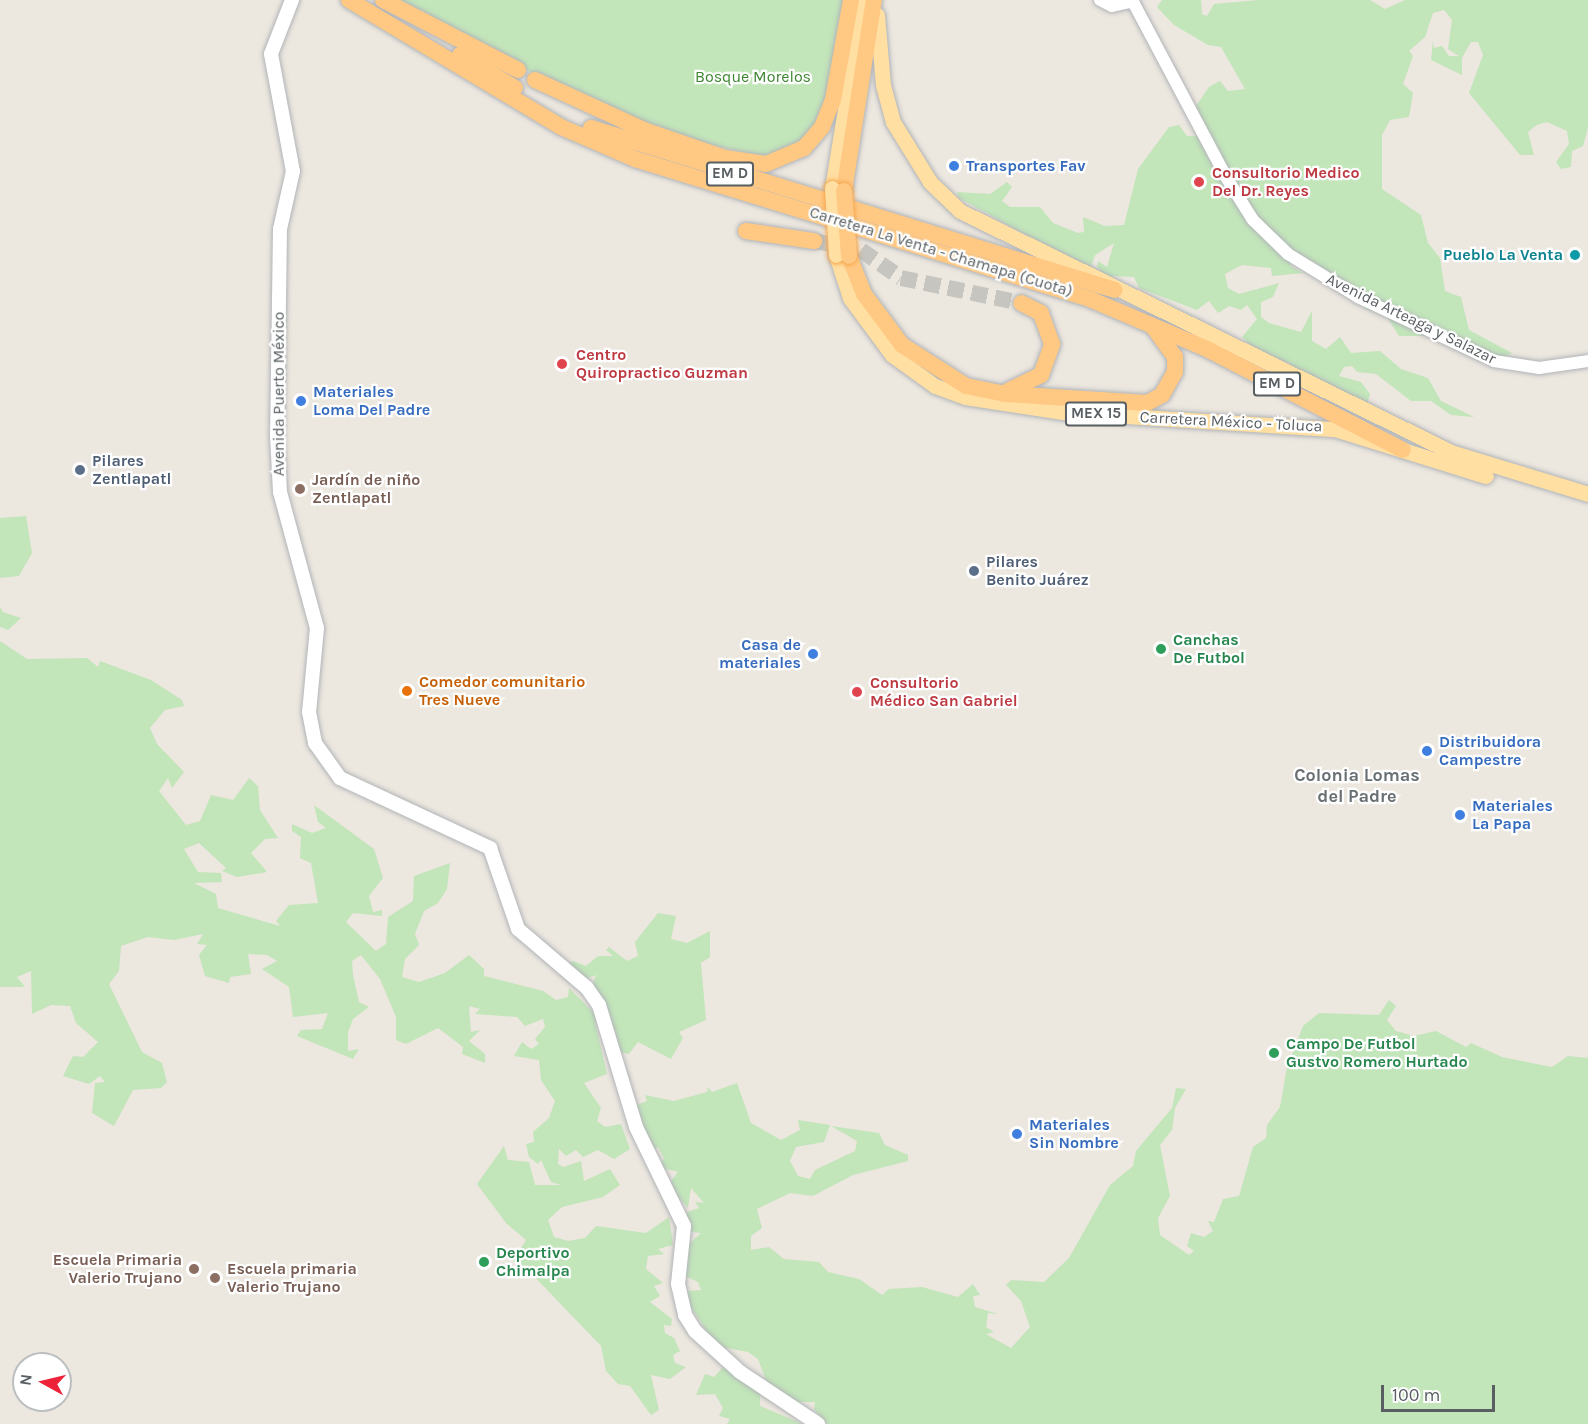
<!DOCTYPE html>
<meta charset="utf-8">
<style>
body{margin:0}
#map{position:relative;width:1588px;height:1424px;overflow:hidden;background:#ece7df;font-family:Karla,sans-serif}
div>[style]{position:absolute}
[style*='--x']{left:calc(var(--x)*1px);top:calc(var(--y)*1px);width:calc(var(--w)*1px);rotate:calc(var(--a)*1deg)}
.green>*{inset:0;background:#c2e5ba}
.motorway-tunnel>*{height:16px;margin-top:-8px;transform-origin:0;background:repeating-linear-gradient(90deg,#c7c5c0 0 16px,transparent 0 24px)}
.roads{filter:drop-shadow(0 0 2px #b1b4b8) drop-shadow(0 0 2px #b1b4b8)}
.tertiary>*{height:12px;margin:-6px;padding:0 6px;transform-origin:6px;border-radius:6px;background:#fff}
.secondary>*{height:14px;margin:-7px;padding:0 7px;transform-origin:7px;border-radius:7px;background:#fff}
.primary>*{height:15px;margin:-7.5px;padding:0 7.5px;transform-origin:7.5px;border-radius:7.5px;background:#ffdfa2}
.motorway>*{height:16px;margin:-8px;padding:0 8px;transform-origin:8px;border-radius:8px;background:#ffc984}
.bridges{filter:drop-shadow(0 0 2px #f5a850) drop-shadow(0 0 2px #f5a850)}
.primary-bridge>*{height:15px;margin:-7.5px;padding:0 7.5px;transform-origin:7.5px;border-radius:7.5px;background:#ffdfa2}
.motorway-bridge>*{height:16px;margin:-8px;padding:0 8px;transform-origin:8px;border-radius:8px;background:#ffc984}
.dots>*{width:16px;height:16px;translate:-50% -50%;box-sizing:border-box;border:3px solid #fff;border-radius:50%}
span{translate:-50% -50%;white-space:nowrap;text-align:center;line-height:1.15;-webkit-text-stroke:4.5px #fff;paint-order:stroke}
.shield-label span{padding:2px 4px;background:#fff;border:2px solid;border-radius:4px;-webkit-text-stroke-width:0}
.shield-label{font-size:15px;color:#585e61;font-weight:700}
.park-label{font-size:16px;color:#3e8632}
.shop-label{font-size:16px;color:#366cbe;font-weight:700}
.left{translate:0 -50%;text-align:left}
.right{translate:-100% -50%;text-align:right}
.health-label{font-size:16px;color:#be3a42;font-weight:700}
.street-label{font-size:16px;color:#585e61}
.culture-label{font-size:16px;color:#0d838f;font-weight:700}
.service-label{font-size:16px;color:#4e5e75;font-weight:700}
.education-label{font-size:16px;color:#785e54;font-weight:700}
.leisure-label{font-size:16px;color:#27864d;font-weight:700}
.food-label{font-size:16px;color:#c56008;font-weight:700}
.neighbourhood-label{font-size:18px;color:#697073;font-weight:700}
.north{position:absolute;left:12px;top:1352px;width:60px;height:60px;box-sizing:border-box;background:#fff;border:2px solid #bcbfc0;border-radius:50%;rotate:278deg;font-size:16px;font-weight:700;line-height:24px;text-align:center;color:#585e61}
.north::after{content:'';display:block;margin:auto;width:21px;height:27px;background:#ed2439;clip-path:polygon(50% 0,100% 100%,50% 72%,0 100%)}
.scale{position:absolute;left:1381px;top:1385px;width:114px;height:27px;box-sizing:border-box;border:3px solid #585e61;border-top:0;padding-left:8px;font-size:18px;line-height:21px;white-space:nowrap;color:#585e61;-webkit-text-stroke:4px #fff;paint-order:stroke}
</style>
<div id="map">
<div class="green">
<div style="clip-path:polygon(391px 0,848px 0,829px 103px,813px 134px,769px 158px,690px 140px,565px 90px)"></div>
<div style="clip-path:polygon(1162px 0,1201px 0,1202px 14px,1207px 16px,1214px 4px,1259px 0,1370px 0,1385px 9px,1405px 0,1588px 0,1588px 127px,1583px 146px,1572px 151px,1571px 167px,1561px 169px,1556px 162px,1569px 144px,1567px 131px,1547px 122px,1537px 125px,1528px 132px,1534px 155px,1520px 155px,1469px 93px,1483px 55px,1478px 42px,1471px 42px,1462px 58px,1462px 75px,1431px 60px,1433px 41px,1434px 48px,1442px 46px,1449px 56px,1459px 56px,1448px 49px,1452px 20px,1444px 10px,1433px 13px,1425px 37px,1409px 51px,1413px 56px,1403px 84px,1413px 93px,1409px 117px,1390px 120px,1382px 135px,1382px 189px,1421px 215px,1428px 243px,1440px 258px,1445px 291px,1461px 297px,1469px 330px,1512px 353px,1504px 357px,1479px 351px,1456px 336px,1399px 336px,1387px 317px,1365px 309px,1364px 292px,1288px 249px,1291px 266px,1303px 273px,1272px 276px,1271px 268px,1242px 265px,1225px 274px,1228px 288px,1239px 294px,1279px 283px,1273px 297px,1261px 302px,1261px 317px,1269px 323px,1301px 332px,1312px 311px,1312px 341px,1326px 349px,1340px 337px,1351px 353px,1380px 351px,1401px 369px,1428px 378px,1441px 401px,1474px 417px,1451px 415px,1431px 401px,1411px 401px,1376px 374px,1357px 372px,1352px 366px,1344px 367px,1339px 376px,1361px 382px,1370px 394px,1367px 404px,1328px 383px,1305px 381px,1289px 363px,1254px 349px,1242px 337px,1257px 319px,1247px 305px,1241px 310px,1229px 306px,1218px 313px,1209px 301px,1197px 310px,1139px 288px,1134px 277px,1113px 276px,1110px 281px,1097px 267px,1098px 261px,1107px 267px,1114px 243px,1095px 255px,1090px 270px,959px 198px,957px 192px,990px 194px,1007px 182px,1012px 187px,1002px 201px,1010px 207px,1040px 207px,1053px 223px,1078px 233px,1084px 232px,1083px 217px,1105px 226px,1124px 225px,1138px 169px,1169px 127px,1179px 125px,1187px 136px,1199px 136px,1196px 106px,1209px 87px,1220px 81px,1228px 91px,1245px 89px,1221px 47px,1208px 45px,1174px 25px,1157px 7px)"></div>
<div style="clip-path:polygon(26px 516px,32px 553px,19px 576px,0 578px,0 518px)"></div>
<div style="clip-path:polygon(0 607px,3px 612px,21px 618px,8px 630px,0 627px)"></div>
<div style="clip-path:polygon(0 641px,27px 659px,87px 658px,98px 667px,100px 661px,151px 680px,182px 700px,184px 706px,165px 710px,150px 728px,157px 744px,184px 772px,172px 788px,168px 778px,159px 791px,186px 825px,200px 821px,211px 795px,233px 800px,249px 778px,258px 786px,260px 810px,278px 838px,265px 839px,251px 853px,267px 872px,237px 877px,222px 871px,226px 868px,199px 843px,184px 849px,198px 872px,221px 873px,222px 882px,194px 883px,216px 894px,218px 908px,280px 926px,276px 921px,289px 905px,318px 903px,311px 863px,300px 858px,301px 837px,292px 831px,292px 824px,312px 833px,326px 828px,318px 822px,314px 805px,374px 849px,383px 878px,369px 896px,373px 912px,382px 910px,382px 916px,353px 913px,346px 922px,376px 951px,386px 944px,388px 917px,413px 901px,414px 876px,450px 863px,447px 889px,438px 903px,424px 911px,415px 934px,419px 945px,405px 959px,402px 977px,419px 982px,445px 973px,469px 955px,484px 969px,484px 976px,543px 991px,556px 1000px,568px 997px,569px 988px,598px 1017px,592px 988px,596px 975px,582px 980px,566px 965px,573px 961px,586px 966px,598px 956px,613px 956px,606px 950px,609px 947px,627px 961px,638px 956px,635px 942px,658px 913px,676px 916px,671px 939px,687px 943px,710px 931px,710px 957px,701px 963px,706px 1020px,679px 1032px,683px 1038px,671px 1059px,638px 1042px,629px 1054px,619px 1052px,615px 1030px,595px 1022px,607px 1074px,584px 1083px,601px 1108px,597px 1121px,605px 1127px,621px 1124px,630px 1149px,614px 1159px,598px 1150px,583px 1157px,576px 1150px,566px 1156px,559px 1149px,558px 1164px,563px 1167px,581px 1161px,584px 1181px,610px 1169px,620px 1185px,603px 1197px,562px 1207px,548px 1220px,554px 1237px,568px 1241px,585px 1238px,596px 1226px,646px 1233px,669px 1217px,673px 1245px,658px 1249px,664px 1254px,648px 1256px,646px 1269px,663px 1283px,654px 1286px,660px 1296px,650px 1302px,672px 1319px,671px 1326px,664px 1325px,665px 1333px,674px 1338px,680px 1351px,673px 1355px,675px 1363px,686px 1367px,670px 1379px,651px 1375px,659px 1410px,651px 1415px,630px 1386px,618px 1384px,606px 1371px,601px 1346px,525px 1267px,513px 1261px,526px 1240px,506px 1223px,477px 1184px,504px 1146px,508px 1160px,529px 1162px,535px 1185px,561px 1185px,551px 1182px,541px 1160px,538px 1164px,529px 1157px,526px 1144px,534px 1142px,533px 1132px,549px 1118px,555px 1101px,541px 1080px,539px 1060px,514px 1056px,522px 1042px,531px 1049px,539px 1044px,535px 1039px,545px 1027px,543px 1019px,525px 1026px,517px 1017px,475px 1014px,480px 1009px,469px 1006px,471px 1032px,480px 1030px,469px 1041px,485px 1054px,485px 1063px,462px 1054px,463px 1047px,438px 1028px,406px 1044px,396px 1040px,396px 1017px,380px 979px,361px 955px,352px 961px,353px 975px,359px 1002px,369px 1007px,353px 1019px,348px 1032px,348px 1051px,359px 1049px,353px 1059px,297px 1036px,301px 1030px,322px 1029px,328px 1013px,293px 1017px,289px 987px,262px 969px,277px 961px,267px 955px,248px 954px,251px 974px,230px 977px,229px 983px,205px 976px,199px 955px,207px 945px,197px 944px,203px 934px,174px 940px,148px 937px,121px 946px,119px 971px,109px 984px,142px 1052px,162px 1063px,167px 1082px,161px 1088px,133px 1090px,114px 1126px,92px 1113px,95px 1083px,105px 1082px,100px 1076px,89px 1084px,63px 1076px,73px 1056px,83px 1057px,98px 1042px,76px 1023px,70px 1006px,51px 1005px,32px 1014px,31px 971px,17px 977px,25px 987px,0 987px)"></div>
<div style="clip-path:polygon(1389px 1000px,1396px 1006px,1387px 1020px,1396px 1031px,1414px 1036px,1436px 1031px,1466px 1047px,1471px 1043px,1502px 1057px,1552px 1067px,1568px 1056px,1588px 1058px,1588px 1424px,827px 1424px,814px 1409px,815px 1402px,798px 1402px,767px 1383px,758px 1359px,748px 1352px,716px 1346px,689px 1304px,687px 1291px,701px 1290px,698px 1282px,685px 1276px,689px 1244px,701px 1233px,683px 1231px,687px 1212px,699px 1208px,695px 1202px,704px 1203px,691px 1188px,688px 1208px,668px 1185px,678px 1172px,659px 1167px,664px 1158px,658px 1147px,650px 1151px,635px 1114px,634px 1106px,647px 1101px,645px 1095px,674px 1101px,707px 1092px,708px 1087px,712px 1092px,737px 1083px,751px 1123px,781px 1140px,800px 1130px,798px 1120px,830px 1125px,824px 1142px,796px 1147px,790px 1161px,798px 1176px,810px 1179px,815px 1170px,855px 1151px,857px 1141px,831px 1126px,879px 1133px,885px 1145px,908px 1155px,908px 1161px,853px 1175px,813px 1196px,790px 1193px,757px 1209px,762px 1228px,751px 1236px,751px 1250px,769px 1247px,784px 1259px,819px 1262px,828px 1272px,859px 1279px,882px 1295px,889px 1289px,922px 1287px,958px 1297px,973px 1284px,980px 1295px,973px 1296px,975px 1307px,998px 1314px,988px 1313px,986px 1327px,994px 1332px,986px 1334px,1011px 1348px,1030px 1327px,1021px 1301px,1006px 1285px,1011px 1280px,1044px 1282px,1069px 1258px,1110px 1185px,1133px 1166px,1136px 1151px,1172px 1108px,1176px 1088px,1186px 1089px,1175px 1108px,1172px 1130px,1160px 1145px,1170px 1196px,1158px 1218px,1160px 1235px,1189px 1255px,1194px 1251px,1187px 1246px,1191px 1233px,1204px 1237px,1213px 1231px,1208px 1221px,1214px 1222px,1223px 1199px,1239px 1196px,1253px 1147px,1266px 1138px,1267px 1125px,1280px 1107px,1287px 1067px,1303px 1026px,1319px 1013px,1379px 1015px)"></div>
<div style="clip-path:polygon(723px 1367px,767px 1390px,760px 1395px,760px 1406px,803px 1424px,727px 1424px,730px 1419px,719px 1416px,723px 1408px,715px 1394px,696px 1395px,705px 1374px,714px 1377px)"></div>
</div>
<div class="motorway-tunnel">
<div style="--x:814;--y:241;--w:48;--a:10.8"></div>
<div style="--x:861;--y:250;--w:49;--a:35"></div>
<div style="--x:901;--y:278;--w:123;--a:11.8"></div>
</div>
<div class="roads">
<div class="tertiary">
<div style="--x:1100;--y:0;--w:13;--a:27"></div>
<div style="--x:1112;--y:6;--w:22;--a:-13"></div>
<div style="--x:1132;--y:0;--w:200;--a:62"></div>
<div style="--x:1226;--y:177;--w:51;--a:57.9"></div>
<div style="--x:1253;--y:220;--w:49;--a:44.2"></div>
<div style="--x:1288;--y:254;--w:82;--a:31.6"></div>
<div style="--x:1358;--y:297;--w:150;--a:25.2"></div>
<div style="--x:1494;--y:361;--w:46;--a:8.8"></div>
<div style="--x:1539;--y:368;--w:49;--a:-8.1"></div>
</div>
<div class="secondary">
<div style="--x:292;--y:0;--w:58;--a:111.3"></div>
<div style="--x:271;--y:54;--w:119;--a:79.4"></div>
<div style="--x:293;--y:171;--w:59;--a:102.6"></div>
<div style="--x:280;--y:229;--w:206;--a:90.8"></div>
<div style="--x:277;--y:435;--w:57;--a:87"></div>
<div style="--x:280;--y:492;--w:141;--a:74.8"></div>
<div style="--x:317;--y:628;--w:84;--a:95.4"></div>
<div style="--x:309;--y:712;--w:32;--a:79"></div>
<div style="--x:315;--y:743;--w:43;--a:54.5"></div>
<div style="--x:340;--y:778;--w:166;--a:25"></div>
<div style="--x:490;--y:848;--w:86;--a:70.9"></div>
<div style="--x:518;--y:929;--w:91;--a:40.5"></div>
<div style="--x:587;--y:988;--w:21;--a:55"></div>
<div style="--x:599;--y:1005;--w:127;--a:73.1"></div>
<div style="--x:636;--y:1127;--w:110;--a:64.1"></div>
<div style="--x:684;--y:1226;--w:58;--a:95.9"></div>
<div style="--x:678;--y:1284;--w:32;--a:77"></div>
<div style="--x:685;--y:1315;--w:19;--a:58"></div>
<div style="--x:695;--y:1331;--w:61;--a:42.3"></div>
<div style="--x:740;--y:1372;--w:94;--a:33.7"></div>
</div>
<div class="primary">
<div style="--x:877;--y:15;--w:70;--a:85.1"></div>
<div style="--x:883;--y:85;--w:38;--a:75"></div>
<div style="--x:893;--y:122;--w:70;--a:58.3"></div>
<div style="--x:930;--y:182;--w:42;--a:44"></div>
<div style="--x:960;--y:211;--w:547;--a:26.14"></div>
<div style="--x:1451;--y:452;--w:143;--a:17"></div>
<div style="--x:832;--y:188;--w:191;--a:-80.6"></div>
<div style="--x:836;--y:255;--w:45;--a:72"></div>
<div style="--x:850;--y:298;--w:71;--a:53.6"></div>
<div style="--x:892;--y:355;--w:53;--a:35.8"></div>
<div style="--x:935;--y:386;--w:32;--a:20"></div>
<div style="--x:965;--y:397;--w:99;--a:8.7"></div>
<div style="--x:1063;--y:412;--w:273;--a:3.6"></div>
<div style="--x:1335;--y:429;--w:158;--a:17.3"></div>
</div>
<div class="motorway">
<div style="--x:349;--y:0;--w:247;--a:30.9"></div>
<div style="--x:561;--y:127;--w:81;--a:23.4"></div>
<div style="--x:635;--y:159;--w:478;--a:17.1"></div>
<div style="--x:1092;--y:300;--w:127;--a:23.1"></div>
<div style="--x:1209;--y:350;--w:218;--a:27.3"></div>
<div style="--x:383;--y:0;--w:152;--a:27.4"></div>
<div style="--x:460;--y:55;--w:64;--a:31"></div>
<div style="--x:535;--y:80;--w:120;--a:24.6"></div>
<div style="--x:644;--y:130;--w:86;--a:19.1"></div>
<div style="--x:725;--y:158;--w:41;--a:8.3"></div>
<div style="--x:766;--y:164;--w:41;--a:-22.8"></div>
<div style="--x:804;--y:148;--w:28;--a:-49"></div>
<div style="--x:822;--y:127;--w:29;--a:-68"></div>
<div style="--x:833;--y:100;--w:102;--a:-79.8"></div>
<div style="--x:591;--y:128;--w:548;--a:17.18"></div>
<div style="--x:844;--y:191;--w:193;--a:-81.1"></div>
<div style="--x:746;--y:231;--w:69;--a:8.4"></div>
<div style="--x:849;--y:256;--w:41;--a:68.5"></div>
<div style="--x:864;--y:294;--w:64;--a:53.3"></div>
<div style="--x:902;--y:345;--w:76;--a:32.6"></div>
<div style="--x:966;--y:386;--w:41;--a:11.3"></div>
<div style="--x:1006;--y:394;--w:141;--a:3.7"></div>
<div style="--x:1147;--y:403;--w:17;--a:-28"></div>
<div style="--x:1162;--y:395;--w:26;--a:-61"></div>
<div style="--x:1175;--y:372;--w:15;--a:-90"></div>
<div style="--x:1175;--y:357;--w:36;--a:-126"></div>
<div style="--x:1008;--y:391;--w:37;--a:-26"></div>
<div style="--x:1041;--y:375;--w:33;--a:-70"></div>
<div style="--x:1052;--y:344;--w:33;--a:-110"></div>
<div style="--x:1041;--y:313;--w:22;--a:-153"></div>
</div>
</div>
<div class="bridges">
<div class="primary-bridge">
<div style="--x:832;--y:188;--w:67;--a:86.6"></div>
</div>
<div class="motorway-bridge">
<div style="--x:844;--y:191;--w:65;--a:85.6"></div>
</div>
</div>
<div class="dots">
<div style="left:954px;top:166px;background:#3f7fe0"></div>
<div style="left:1199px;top:182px;background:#e0444e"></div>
<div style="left:1575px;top:255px;background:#0f9aa8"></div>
<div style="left:562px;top:364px;background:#e0444e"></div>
<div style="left:301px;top:401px;background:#3f7fe0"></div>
<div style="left:80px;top:470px;background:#5c6f8a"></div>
<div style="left:300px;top:489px;background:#8d6e63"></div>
<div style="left:974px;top:571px;background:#5c6f8a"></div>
<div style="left:1161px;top:649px;background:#2e9e5b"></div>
<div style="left:813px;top:654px;background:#3f7fe0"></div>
<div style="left:407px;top:691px;background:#e8710a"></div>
<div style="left:857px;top:692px;background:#e0444e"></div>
<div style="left:1427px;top:751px;background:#3f7fe0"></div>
<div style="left:1460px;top:815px;background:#3f7fe0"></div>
<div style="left:1274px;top:1053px;background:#2e9e5b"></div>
<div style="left:1017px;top:1134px;background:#3f7fe0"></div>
<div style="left:484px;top:1262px;background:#2e9e5b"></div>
<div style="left:194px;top:1269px;background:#8d6e63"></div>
<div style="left:215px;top:1278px;background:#8d6e63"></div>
</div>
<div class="shield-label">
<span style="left:730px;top:174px">EM D</span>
<span style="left:1277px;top:384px">EM D</span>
<span style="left:1096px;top:414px">MEX 15</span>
</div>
<div class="park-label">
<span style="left:753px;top:77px">Bosque Morelos</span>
</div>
<div class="shop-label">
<span class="left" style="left:966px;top:166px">Transportes Fav</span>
<span class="left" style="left:313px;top:401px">Materiales<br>Loma Del Padre</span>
<span class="right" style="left:801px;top:654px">Casa de<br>materiales</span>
<span class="left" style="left:1439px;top:751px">Distribuidora<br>Campestre</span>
<span class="left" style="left:1472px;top:815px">Materiales<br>La Papa</span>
<span class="left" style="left:1029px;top:1134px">Materiales<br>Sin Nombre</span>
</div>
<div class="health-label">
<span class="left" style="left:1212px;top:182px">Consultorio Medico<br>Del Dr. Reyes</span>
<span class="left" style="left:576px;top:364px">Centro<br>Quiropractico Guzman</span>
<span class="left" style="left:870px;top:692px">Consultorio<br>Médico San Gabriel</span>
</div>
<div class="street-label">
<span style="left:941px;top:252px;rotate:17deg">Carretera La Venta - Chamapa (Cuota)</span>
<span style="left:1411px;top:319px;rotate:26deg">Avenida Arteaga y Salazar</span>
<span style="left:279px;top:394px;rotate:-90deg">Avenida Puerto México</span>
<span style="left:1231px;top:422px;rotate:3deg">Carretera México - Toluca</span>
</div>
<div class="culture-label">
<span class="right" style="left:1563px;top:255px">Pueblo La Venta</span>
</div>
<div class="service-label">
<span class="left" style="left:92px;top:470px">Pilares<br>Zentlapatl</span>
<span class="left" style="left:986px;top:571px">Pilares<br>Benito Juárez</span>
</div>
<div class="education-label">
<span class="left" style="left:312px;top:489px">Jardín de niño<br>Zentlapatl</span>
<span class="right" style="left:182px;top:1269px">Escuela Primaria<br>Valerio Trujano</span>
<span class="left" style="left:227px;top:1278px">Escuela primaria<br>Valerio Trujano</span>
</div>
<div class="leisure-label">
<span class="left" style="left:1173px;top:649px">Canchas<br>De Futbol</span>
<span class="left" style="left:1286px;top:1053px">Campo De Futbol<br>Gustvo Romero Hurtado</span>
<span class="left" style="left:496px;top:1262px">Deportivo<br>Chimalpa</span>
</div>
<div class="food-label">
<span class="left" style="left:419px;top:691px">Comedor comunitario<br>Tres Nueve</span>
</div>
<div class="neighbourhood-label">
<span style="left:1357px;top:786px">Colonia Lomas<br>del Padre</span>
</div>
<div class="north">N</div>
<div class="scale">100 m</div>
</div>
